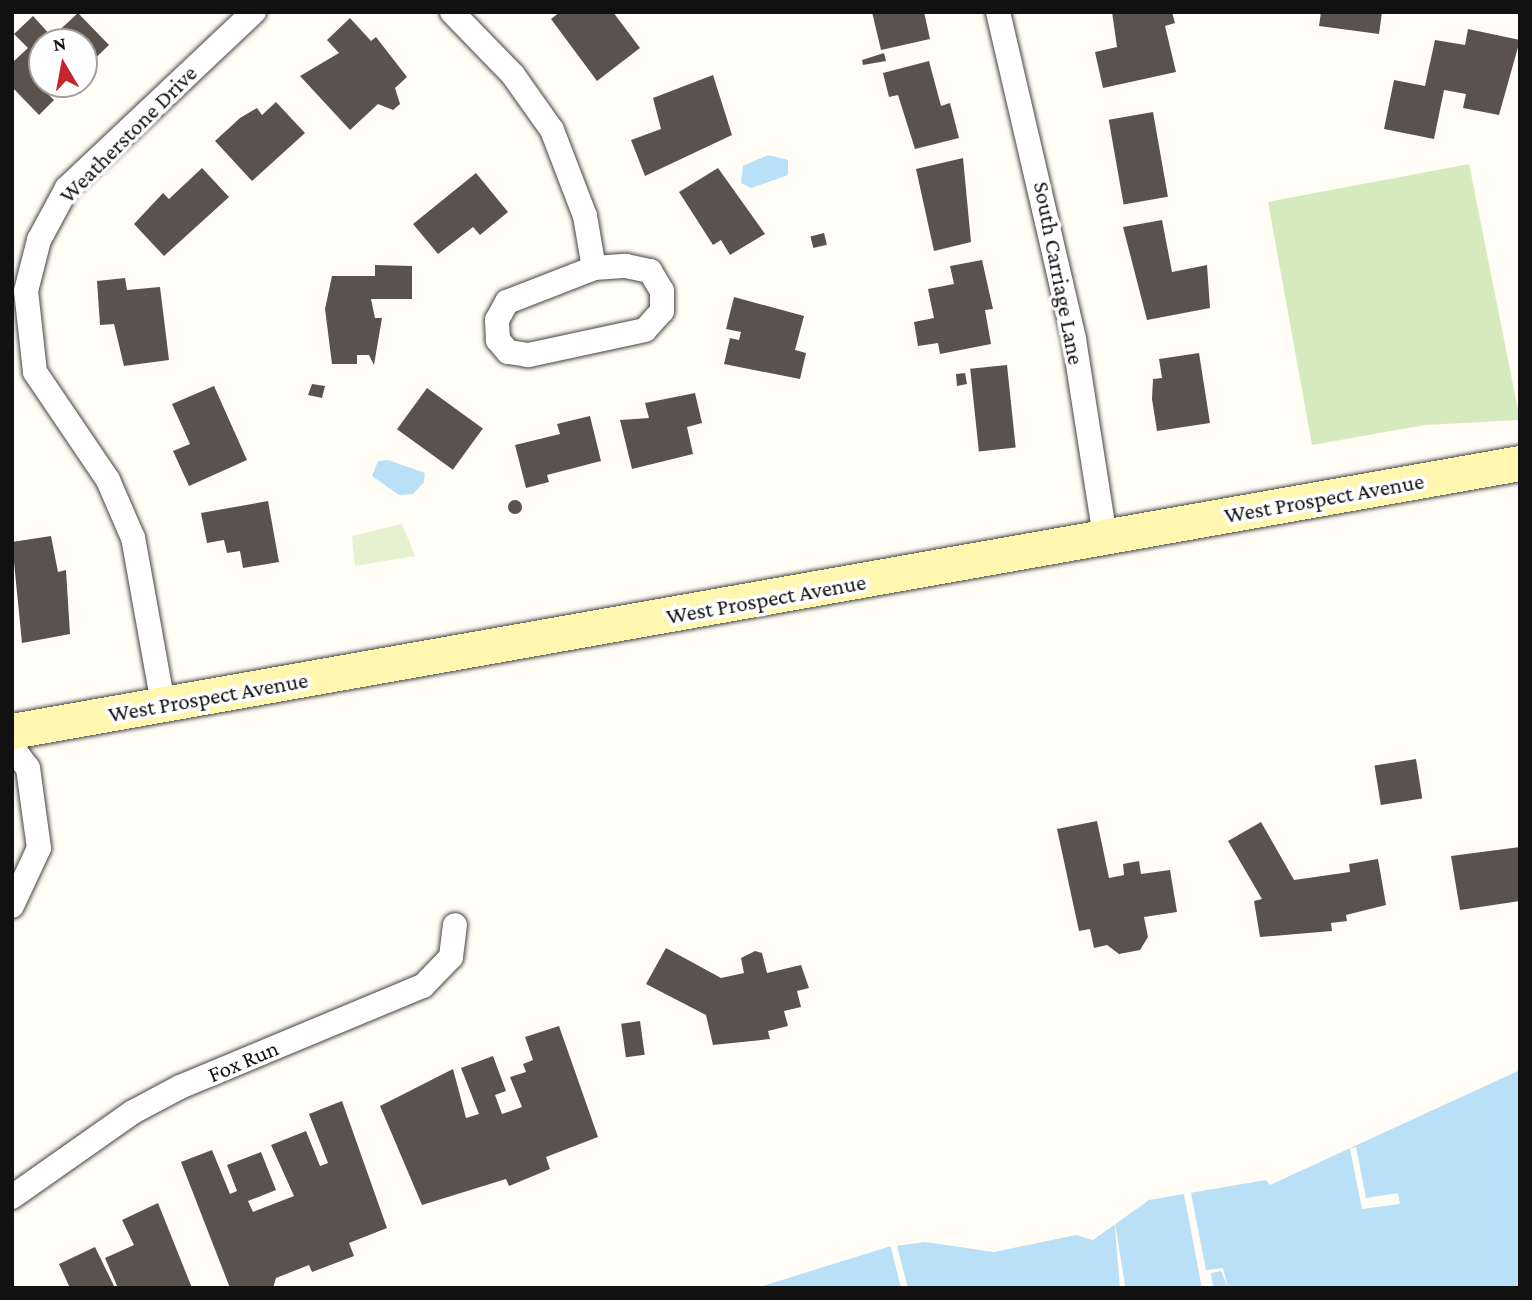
<!DOCTYPE html>
<style>
body{margin:0}
#map{position:relative;width:1532px;height:1300px;overflow:hidden;background:#fffdf5;font-family:"Crimson Pro",serif}
div>[style]{position:absolute}
[style*='--x']{left:calc(var(--x)*1px);top:calc(var(--y)*1px);width:calc(var(--w)*1px);rotate:calc(var(--a)*1deg)}
.green>*{inset:0;background:#d5ebbd}
.pitch>*{inset:0;background:#e6f2cf}
.water>*{inset:0;background:#b9e0f7}
.pier>*{inset:0;background:#fffdf5}
.building>*{inset:0;background:#5a524d;transform-origin:0 0}
.round{border-radius:50%}
.roads{filter:drop-shadow(0 0 2px #444) drop-shadow(0 0 2px #444)}
.minor>*{height:24px;margin:-12px;padding:0 12px;transform-origin:12px;border-radius:12px;background:#fff}
.secondary>*{height:35px;margin:-17.5px;padding:0 17.5px;transform-origin:17.5px;border-radius:17.5px;background:#fff6b0}
span{translate:-50% -50%;white-space:nowrap;text-align:center;line-height:1.15;-webkit-text-stroke:7px #fff;paint-order:stroke}
.street-label{font-size:23px;color:#111}
.frame{position:absolute;inset:0;border:14px solid #111;pointer-events:none}
.north{position:absolute;left:28px;top:28px;width:70px;height:70px;box-sizing:border-box;background:#fff;border:2px solid #a0a0a0;border-radius:50%;rotate:350deg;font-size:19px;font-weight:700;line-height:28px;text-align:center;color:#111}
.north::after{content:'';display:block;margin:auto;width:24px;height:32px;background:#c4262e;clip-path:polygon(50% 0,100% 100%,50% 72%,0 100%)}
</style>
<div id="map">
<div class="green">
<div style="clip-path:polygon(1469px 164px,1520px 420px,1425px 425px,1312px 445px,1268px 202px)"></div>
</div>
<div class="pitch">
<div style="clip-path:polygon(402px 524px,415px 556px,355px 566px,352px 536px)"></div>
</div>
<div class="water">
<div style="clip-path:polygon(768px 155px,788px 160px,788px 175px,751px 188px,741px 183px,743px 166px)"></div>
<div style="clip-path:polygon(388px 460px,425px 473px,424px 482px,413px 494px,399px 495px,372px 476px,378px 461px)"></div>
<div style="clip-path:polygon(1520px 1070px,1520px 1288px,756px 1288px,888px 1247px,925px 1242px,994px 1252px,1076px 1235px,1093px 1240px,1149px 1200px,1266px 1180px,1270px 1185px)"></div>
</div>
<div class="pier">
<div style="clip-path:polygon(1356px 1147px,1366px 1198px,1398px 1193px,1400px 1204px,1362px 1209px,1350px 1149px)"></div>
<div style="clip-path:polygon(1190px 1188px,1206px 1270px,1223px 1268px,1228px 1288px,1221px 1271px,1211px 1273px,1213px 1288px,1202px 1288px,1183px 1189px)"></div>
<div style="clip-path:polygon(1114px 1217px,1125px 1285px,1125px 1288px,1120px 1288px)"></div>
<div style="clip-path:polygon(896px 1242px,908px 1288px,901px 1288px,890px 1243px)"></div>
</div>
<div class="building">
<div style="clip-path:polygon(560px 12px,613px 12px,640px 48px,597px 81px,551px 19px)"></div>
<div style="clip-path:polygon(872px 12px,924px 12px,930px 39px,881px 50px)"></div>
<div style="clip-path:polygon(1112px 12px,1172px 12px,1175px 23px,1165px 26px,1176px 72px,1103px 88px,1095px 52px,1117px 47px)"></div>
<div style="clip-path:polygon(1321px 12px,1382px 12px,1379px 34px,1319px 26px)"></div>
<div style="clip-path:polygon(78px 13px,109px 45px,84px 69px,84px 42px,42px 42px,42px 84px,58px 84px,48px 94px,54px 100px,39px 115px,12px 87px,14px 61px,28px 48px,14px 34px,33px 16px,52px 37px)"></div>
<div style="clip-path:polygon(350px 18px,371px 41px,376px 37px,407px 77px,395px 88px,400px 104px,393px 110px,378px 104px,350px 130px,300px 76px,339px 53px,327px 40px)"></div>
<div style="clip-path:polygon(1468px 29px,1520px 40px,1499px 115px,1463px 108px,1466px 94px,1444px 90px,1434px 139px,1384px 129px,1394px 80px,1425px 86px,1435px 40px,1465px 45px)"></div>
<div style="clip-path:polygon(884px 53px,886px 61px,863px 65px,862px 60px)"></div>
<div style="clip-path:polygon(929px 61px,941px 106px,950px 103px,959px 138px,915px 149px,898px 95px,889px 97px,883px 73px)"></div>
<div style="clip-path:polygon(713px 75px,732px 135px,645px 176px,631px 140px,661px 129px,653px 98px)"></div>
<div style="clip-path:polygon(276px 102px,305px 133px,252px 181px,215px 141px,240px 118px,257px 108px,262px 115px)"></div>
<div style="left:1153px;top:112px;width:86px;height:45px;rotate:80deg"></div>
<div style="clip-path:polygon(963px 158px,971px 242px,934px 251px,916px 169px)"></div>
<div style="clip-path:polygon(202px 168px,229px 197px,164px 256px,134px 224px,163px 193px,169px 199px)"></div>
<div style="clip-path:polygon(718px 168px,765px 234px,730px 255px,721px 240px,713px 245px,679px 192px)"></div>
<div style="clip-path:polygon(476px 173px,508px 212px,480px 235px,473px 227px,438px 254px,413px 224px)"></div>
<div style="clip-path:polygon(1162px 220px,1172px 272px,1207px 265px,1210px 308px,1147px 320px,1123px 227px)"></div>
<div style="left:824px;top:233px;width:12px;height:14px;rotate:76deg"></div>
<div style="clip-path:polygon(982px 260px,993px 309px,985px 310px,991px 344px,940px 354px,938px 343px,918px 346px,914px 322px,934px 318px,928px 289px,954px 284px,950px 266px)"></div>
<div style="clip-path:polygon(375px 265px,412px 266px,412px 299px,371px 299px,375px 318px,382px 318px,374px 365px,369px 355px,357px 355px,357px 364px,332px 364px,325px 309px,332px 276px,375px 276px)"></div>
<div style="clip-path:polygon(125px 278px,127px 290px,160px 287px,169px 360px,124px 366px,114px 324px,100px 325px,97px 281px)"></div>
<div style="clip-path:polygon(734px 297px,804px 316px,795px 350px,806px 353px,800px 379px,724px 364px,730px 338px,739px 340px,741px 332px,726px 329px)"></div>
<div style="clip-path:polygon(1199px 353px,1210px 423px,1157px 431px,1152px 399px,1153px 379px,1162px 378px,1159px 359px)"></div>
<div style="left:1007px;top:365px;width:83px;height:37px;rotate:84deg"></div>
<div style="clip-path:polygon(965px 373px,967px 384px,957px 386px,956px 374px)"></div>
<div style="clip-path:polygon(312px 384px,325px 386px,322px 398px,308px 395px)"></div>
<div style="clip-path:polygon(214px 386px,247px 460px,189px 486px,173px 451px,190px 444px,172px 404px)"></div>
<div style="left:427px;top:388px;width:69px;height:51px;rotate:36deg"></div>
<div style="clip-path:polygon(695px 393px,702px 423px,687px 427px,693px 454px,632px 469px,620px 420px,649px 418px,645px 403px)"></div>
<div style="clip-path:polygon(590px 416px,601px 461px,547px 475px,549px 482px,526px 488px,515px 445px,560px 434px,557px 424px)"></div>
<div class="round" style="left:508px;top:500px;width:14px;height:14px"></div>
<div style="clip-path:polygon(268px 501px,279px 562px,243px 568px,240px 551px,227px 553px,224px 540px,207px 543px,201px 513px)"></div>
<div style="clip-path:polygon(51px 536px,58px 572px,66px 570px,70px 634px,22px 643px,12px 542px)"></div>
<div style="left:1416px;top:759px;width:40px;height:42px;rotate:81deg"></div>
<div style="clip-path:polygon(1097px 821px,1109px 878px,1124px 875px,1123px 864px,1139px 861px,1141px 874px,1170px 870px,1177px 912px,1144px 917px,1148px 937px,1140px 950px,1119px 954px,1107px 945px,1094px 948px,1090px 929px,1079px 931px,1057px 829px)"></div>
<div style="clip-path:polygon(1261px 822px,1294px 880px,1350px 872px,1349px 864px,1378px 859px,1386px 905px,1346px 915px,1347px 921px,1331px 923px,1332px 931px,1260px 937px,1254px 901px,1262px 899px,1228px 841px)"></div>
<div style="clip-path:polygon(1520px 847px,1520px 901px,1460px 910px,1451px 856px)"></div>
<div style="clip-path:polygon(666px 948px,721px 978px,744px 973px,741px 958px,755px 951px,762px 953px,767px 973px,801px 965px,809px 988px,797px 991px,801px 1007px,784px 1011px,788px 1026px,768px 1031px,770px 1039px,713px 1045px,706px 1015px,646px 984px)"></div>
<div style="left:640px;top:1021px;width:34px;height:19px;rotate:82deg"></div>
<div style="clip-path:polygon(559px 1026px,598px 1137px,546px 1157px,550px 1169px,509px 1186px,506px 1179px,422px 1205px,380px 1106px,453px 1069px,466px 1118px,479px 1114px,461px 1068px,493px 1056px,506px 1091px,495px 1095px,502px 1114px,522px 1107px,510px 1077px,526px 1072px,523px 1064px,533px 1060px,525px 1037px)"></div>
<div style="clip-path:polygon(342px 1101px,387px 1228px,349px 1243px,354px 1256px,312px 1272px,309px 1265px,276px 1278px,273px 1288px,230px 1288px,181px 1162px,212px 1150px,230px 1194px,237px 1191px,227px 1165px,261px 1152px,276px 1190px,248px 1201px,253px 1212px,294px 1196px,271px 1145px,306px 1131px,320px 1166px,328px 1163px,309px 1114px)"></div>
<div style="clip-path:polygon(158px 1203px,192px 1288px,118px 1288px,105px 1258px,134px 1245px,122px 1220px)"></div>
<div style="clip-path:polygon(95px 1247px,115px 1288px,70px 1288px,59px 1264px)"></div>
</div>
<div class="roads">
<div class="minor">
<div style="--x:452;--y:12;--w:88;--a:45.9"></div>
<div style="--x:513;--y:75;--w:67;--a:54.7"></div>
<div style="--x:552;--y:130;--w:92;--a:69"></div>
<div style="--x:585;--y:216;--w:53;--a:80.2"></div>
<div style="--x:998;--y:12;--w:336;--a:76.9"></div>
<div style="--x:1074;--y:339;--w:201;--a:81.1"></div>
<div style="--x:626;--y:266;--w:25;--a:12"></div>
<div style="--x:650;--y:271;--w:23;--a:59"></div>
<div style="--x:662;--y:291;--w:20;--a:90"></div>
<div style="--x:662;--y:311;--w:25;--a:132"></div>
<div style="--x:645;--y:330;--w:120;--a:167.9"></div>
<div style="--x:528;--y:355;--w:20;--a:-171"></div>
<div style="--x:508;--y:352;--w:16;--a:-130"></div>
<div style="--x:498;--y:340;--w:20;--a:-93"></div>
<div style="--x:497;--y:320;--w:21;--a:-61"></div>
<div style="--x:507;--y:302;--w:93;--a:-21.3"></div>
<div style="--x:594;--y:268;--w:32;--a:-4"></div>
<div style="--x:163;--y:704;--w:169;--a:-100.2"></div>
<div style="--x:133;--y:538;--w:63;--a:-113.3"></div>
<div style="--x:108;--y:480;--w:130;--a:-124.1"></div>
<div style="--x:35;--y:372;--w:81;--a:-96.3"></div>
<div style="--x:26;--y:291;--w:53;--a:-75.7"></div>
<div style="--x:39;--y:240;--w:59;--a:-61.7"></div>
<div style="--x:67;--y:188;--w:257;--a:-43.3"></div>
<div style="--x:12;--y:747;--w:26;--a:53"></div>
<div style="--x:28;--y:768;--w:81;--a:82.2"></div>
<div style="--x:39;--y:848;--w:64;--a:115"></div>
<div style="--x:12;--y:1197;--w:148;--a:-35.1"></div>
<div style="--x:133;--y:1112;--w:53;--a:-28"></div>
<div style="--x:180;--y:1087;--w:263;--a:-22.6"></div>
<div style="--x:423;--y:986;--w:40;--a:-46"></div>
<div style="--x:451;--y:957;--w:32;--a:-83"></div>
</div>
<div class="secondary">
<div style="--x:12;--y:731;--w:1532;--a:-10.08"></div>
</div>
</div>
<div class="street-label">
<span style="left:128px;top:134px;rotate:-45deg">Weatherstone Drive</span>
<span style="left:1059px;top:273px;rotate:79deg">South Carriage Lane</span>
<span style="left:1324px;top:498px;rotate:-10deg">West Prospect Avenue</span>
<span style="left:766px;top:599px;rotate:-10deg">West Prospect Avenue</span>
<span style="left:208px;top:697px;rotate:-10deg">West Prospect Avenue</span>
<span style="left:243px;top:1061px;rotate:-23deg">Fox Run</span>
</div>
<div class="frame"></div>
<div class="north">N</div>
</div>
